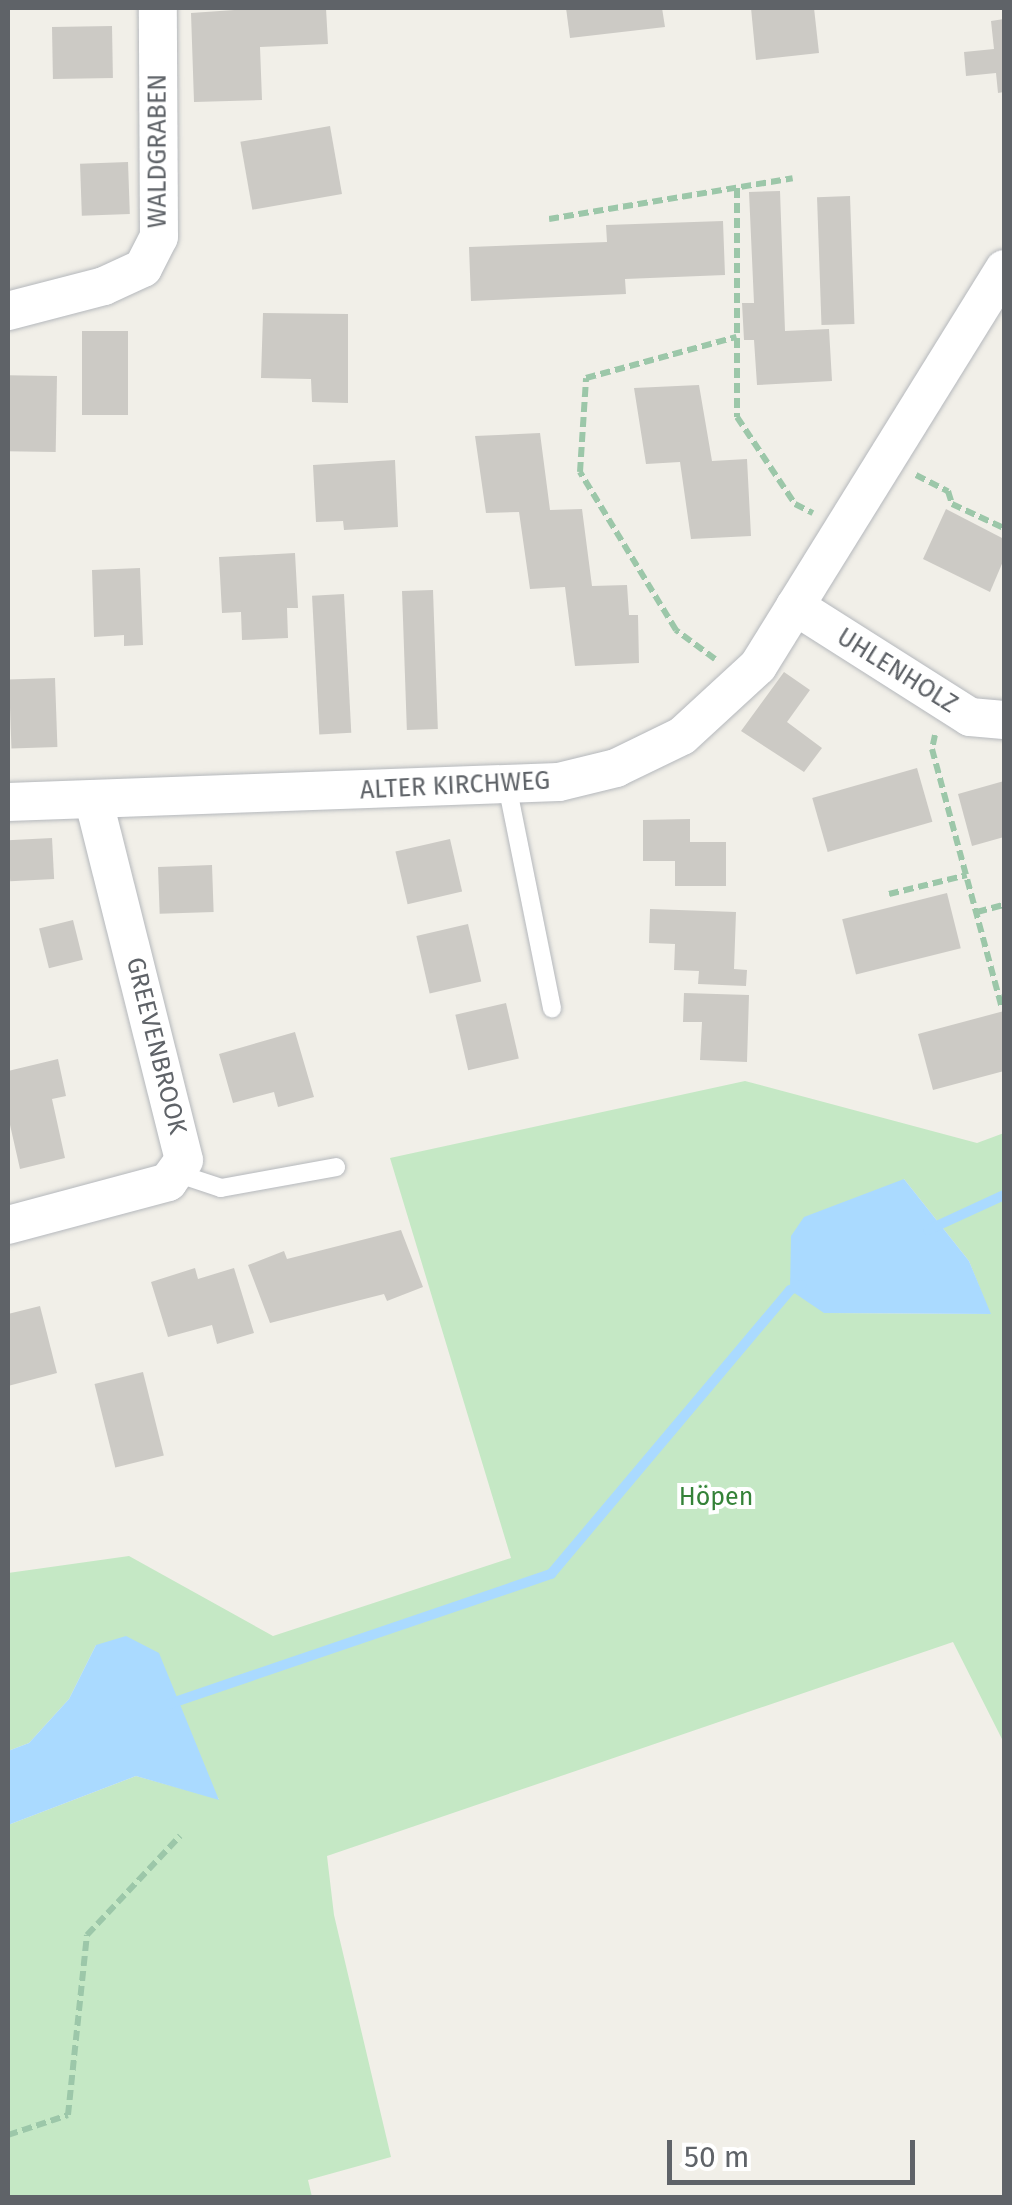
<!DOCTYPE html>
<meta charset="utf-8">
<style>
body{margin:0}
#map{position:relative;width:1012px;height:2205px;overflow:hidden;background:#f1efe8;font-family:"Fira Sans",sans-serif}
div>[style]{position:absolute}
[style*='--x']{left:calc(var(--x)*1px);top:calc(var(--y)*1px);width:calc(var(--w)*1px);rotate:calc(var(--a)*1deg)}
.green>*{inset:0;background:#c5e8c5}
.water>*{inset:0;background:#aadaff}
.stream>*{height:10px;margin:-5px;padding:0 5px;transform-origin:5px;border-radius:5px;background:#aadaff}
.building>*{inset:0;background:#cccac5;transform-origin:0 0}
.path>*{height:6px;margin-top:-3px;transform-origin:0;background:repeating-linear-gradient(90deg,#9cc7a9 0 10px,transparent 0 15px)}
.roads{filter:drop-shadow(0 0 2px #b5b8bc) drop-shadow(0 0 2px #b5b8bc)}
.lane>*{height:18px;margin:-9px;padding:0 9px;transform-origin:9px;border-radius:9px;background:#fff}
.street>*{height:38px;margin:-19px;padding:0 19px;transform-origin:19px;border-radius:19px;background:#fff}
span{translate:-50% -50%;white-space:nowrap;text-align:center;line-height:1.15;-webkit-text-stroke:8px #fff;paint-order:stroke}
.street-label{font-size:25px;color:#5f6368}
.park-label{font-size:25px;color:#348238}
.frame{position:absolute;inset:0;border:10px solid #5f6368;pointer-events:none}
.scale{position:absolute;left:667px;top:2140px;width:248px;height:45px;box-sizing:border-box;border:5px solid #5f6368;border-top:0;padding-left:12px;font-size:30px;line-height:35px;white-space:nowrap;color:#5f6368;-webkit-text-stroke:8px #fff;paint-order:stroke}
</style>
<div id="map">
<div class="green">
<div style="clip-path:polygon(evenodd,745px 1081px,977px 1143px,1004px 1133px,1004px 1743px,953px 1642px,327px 1856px,334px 1915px,391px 2157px,308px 2180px,312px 2197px,8px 2197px,8px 1825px,136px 1776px,219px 1799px,96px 1645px,69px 1699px,29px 1743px,8px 1751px,8px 1573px,129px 1556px,273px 1636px,511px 1558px,390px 1158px,745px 1081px,904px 1179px,969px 1261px,990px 1314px,824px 1313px,904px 1179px)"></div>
</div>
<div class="water">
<div style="clip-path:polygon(904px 1179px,969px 1261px,991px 1314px,824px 1313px,790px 1290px,791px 1236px,804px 1217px)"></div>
<div style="clip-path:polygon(126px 1636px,159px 1653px,219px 1800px,136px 1776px,8px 1825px,8px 1751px,29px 1743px,69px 1699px,96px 1645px)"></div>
</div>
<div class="stream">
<div style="--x:928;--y:1230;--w:84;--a:-24.7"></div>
<div style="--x:169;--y:1704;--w:404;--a:-18.8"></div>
<div style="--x:551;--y:1574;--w:371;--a:-49.9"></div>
<div style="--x:790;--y:1290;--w:13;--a:-23"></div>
</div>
<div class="building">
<div style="clip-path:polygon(263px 8px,326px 8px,328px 44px,260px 47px,262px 100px,194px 102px,191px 13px)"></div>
<div style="clip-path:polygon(566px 8px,662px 8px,665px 27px,570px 38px)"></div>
<div style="clip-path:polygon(751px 8px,814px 8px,819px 53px,756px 60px)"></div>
<div style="clip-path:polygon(1004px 19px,1004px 92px,998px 93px,996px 73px,966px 76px,964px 52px,994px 49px,991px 21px)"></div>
<div style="left:112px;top:26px;width:52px;height:60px;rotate:89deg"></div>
<div style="left:330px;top:126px;width:69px;height:91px;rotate:80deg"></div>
<div style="left:128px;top:162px;width:52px;height:48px;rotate:88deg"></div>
<div style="clip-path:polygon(780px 191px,785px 331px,829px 329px,832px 381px,757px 385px,754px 340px,744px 340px,742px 303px,754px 303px,749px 192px)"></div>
<div style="left:850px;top:196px;width:128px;height:33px;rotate:88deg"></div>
<div style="clip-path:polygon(723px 221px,725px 275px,625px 279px,626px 294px,471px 301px,469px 247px,607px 242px,606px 225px)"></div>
<div style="clip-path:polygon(263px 313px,348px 314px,348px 403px,312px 402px,311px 379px,261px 378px)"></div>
<div style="left:82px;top:331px;width:46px;height:84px"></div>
<div style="left:57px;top:376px;width:76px;height:49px;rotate:91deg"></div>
<div style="clip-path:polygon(699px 385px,712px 461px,747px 459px,751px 536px,691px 539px,680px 462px,646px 464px,634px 388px)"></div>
<div style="clip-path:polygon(540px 433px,550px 510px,582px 509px,592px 586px,627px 585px,629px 615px,638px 615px,639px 663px,575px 666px,565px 587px,530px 589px,519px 512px,486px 513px,475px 436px)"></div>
<div style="clip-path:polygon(395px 460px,398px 527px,344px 530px,343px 521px,316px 522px,313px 465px)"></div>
<div style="clip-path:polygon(946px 509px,1004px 539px,1004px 559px,990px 592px,923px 559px)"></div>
<div style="clip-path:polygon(295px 553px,298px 608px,287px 608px,288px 638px,242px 640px,241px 612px,222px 613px,219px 557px)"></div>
<div style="clip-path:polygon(140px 568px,143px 645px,124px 646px,124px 635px,94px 637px,92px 570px)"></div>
<div style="left:433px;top:590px;width:139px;height:31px;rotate:88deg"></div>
<div style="left:344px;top:594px;width:139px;height:32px;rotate:87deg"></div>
<div style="clip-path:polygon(784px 672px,810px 690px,787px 722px,822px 748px,804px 772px,741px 731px)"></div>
<div style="left:55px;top:678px;width:69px;height:46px;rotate:88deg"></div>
<div style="left:917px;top:768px;width:56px;height:109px;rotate:74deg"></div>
<div style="clip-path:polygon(1004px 781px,1004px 837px,972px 846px,958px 794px)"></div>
<div style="clip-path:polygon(690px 819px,690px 842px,726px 842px,726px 886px,675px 886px,675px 861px,643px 861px,643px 820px)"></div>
<div style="left:52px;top:838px;width:41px;height:44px;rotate:87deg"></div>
<div style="left:450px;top:839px;width:54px;height:56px;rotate:77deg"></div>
<div style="left:212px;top:865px;width:47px;height:54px;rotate:88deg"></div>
<div style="left:947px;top:893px;width:57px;height:108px;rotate:76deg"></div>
<div style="clip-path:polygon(650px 909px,736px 912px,734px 969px,747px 970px,746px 986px,698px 984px,699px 971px,674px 970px,675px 944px,649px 943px)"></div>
<div style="left:73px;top:920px;width:41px;height:35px;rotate:76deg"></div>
<div style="left:468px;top:924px;width:59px;height:53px;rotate:77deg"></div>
<div style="clip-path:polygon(684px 993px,749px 995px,747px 1062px,700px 1060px,702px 1022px,683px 1022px)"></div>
<div style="left:506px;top:1003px;width:57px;height:52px;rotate:77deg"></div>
<div style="clip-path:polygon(1004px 1011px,1004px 1071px,933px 1090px,918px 1034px)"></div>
<div style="clip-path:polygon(295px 1032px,314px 1097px,278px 1107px,274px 1092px,233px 1103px,219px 1054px)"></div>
<div style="clip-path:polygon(58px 1059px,66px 1096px,52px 1099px,65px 1158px,20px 1169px,8px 1116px,8px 1071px)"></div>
<div style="clip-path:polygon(401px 1230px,423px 1287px,387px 1301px,384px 1294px,270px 1323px,248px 1265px,284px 1251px,287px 1259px)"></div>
<div style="clip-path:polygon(195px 1268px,198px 1279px,234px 1268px,254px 1333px,217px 1344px,212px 1325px,168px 1337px,151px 1282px)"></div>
<div style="clip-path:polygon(40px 1306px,57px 1373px,8px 1386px,8px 1314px)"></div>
<div style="left:143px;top:1372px;width:86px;height:50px;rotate:76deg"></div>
</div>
<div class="path">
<div style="--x:737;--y:188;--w:229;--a:90"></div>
<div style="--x:737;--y:417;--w:105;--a:56.3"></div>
<div style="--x:795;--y:504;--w:20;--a:27"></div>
<div style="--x:549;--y:219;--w:247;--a:-9.5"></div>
<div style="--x:916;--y:475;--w:36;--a:27"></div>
<div style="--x:948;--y:491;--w:14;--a:73"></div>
<div style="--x:952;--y:504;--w:57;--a:24.8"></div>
<div style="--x:715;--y:659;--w:49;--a:-143.4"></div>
<div style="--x:676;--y:630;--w:185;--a:-121.3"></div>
<div style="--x:580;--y:472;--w:94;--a:-86.3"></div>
<div style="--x:586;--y:378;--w:156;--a:-15.3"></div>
<div style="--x:935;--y:735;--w:14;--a:102"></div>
<div style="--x:932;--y:749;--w:268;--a:74.9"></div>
<div style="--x:889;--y:894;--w:80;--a:-13.7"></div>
<div style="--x:977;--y:912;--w:28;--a:-15"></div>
<div style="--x:8;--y:2135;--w:63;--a:-18.4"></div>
<div style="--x:68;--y:2115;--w:181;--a:-84"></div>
<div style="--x:87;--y:1935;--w:136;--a:-46.8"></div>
</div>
<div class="roads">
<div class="lane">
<div style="--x:507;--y:785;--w:228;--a:78.6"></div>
<div style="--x:179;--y:1174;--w:44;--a:18.4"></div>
<div style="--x:221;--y:1188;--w:117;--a:-10.3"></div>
</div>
<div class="street">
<div style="--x:8;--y:311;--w:99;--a:-14.6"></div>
<div style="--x:104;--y:286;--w:43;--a:-24.8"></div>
<div style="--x:143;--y:268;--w:35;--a:-63"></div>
<div style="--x:159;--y:237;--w:229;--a:-90.3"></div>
<div style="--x:795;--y:606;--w:207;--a:32.4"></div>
<div style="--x:970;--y:717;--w:34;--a:5"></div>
<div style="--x:8;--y:802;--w:551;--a:-2.08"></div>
<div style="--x:559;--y:782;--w:59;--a:-13.8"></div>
<div style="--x:616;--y:768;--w:73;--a:-25.9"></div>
<div style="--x:682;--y:736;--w:103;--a:-42.6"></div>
<div style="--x:758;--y:666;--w:467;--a:-58.2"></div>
<div style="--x:8;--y:1225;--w:166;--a:-15"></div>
<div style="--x:168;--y:1182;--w:27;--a:-54"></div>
<div style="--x:184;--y:1160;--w:370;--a:-104.1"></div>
</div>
</div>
<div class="street-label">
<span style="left:158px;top:151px;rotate:-90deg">WALDGRABEN</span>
<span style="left:897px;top:671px;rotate:32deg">UHLENHOLZ</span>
<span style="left:455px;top:786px;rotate:-3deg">ALTER KIRCHWEG</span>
<span style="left:156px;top:1046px;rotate:76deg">GREEVENBROOK</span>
</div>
<div class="park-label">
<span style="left:716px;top:1497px">Höpen</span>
</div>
<div class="frame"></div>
<div class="scale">50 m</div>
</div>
